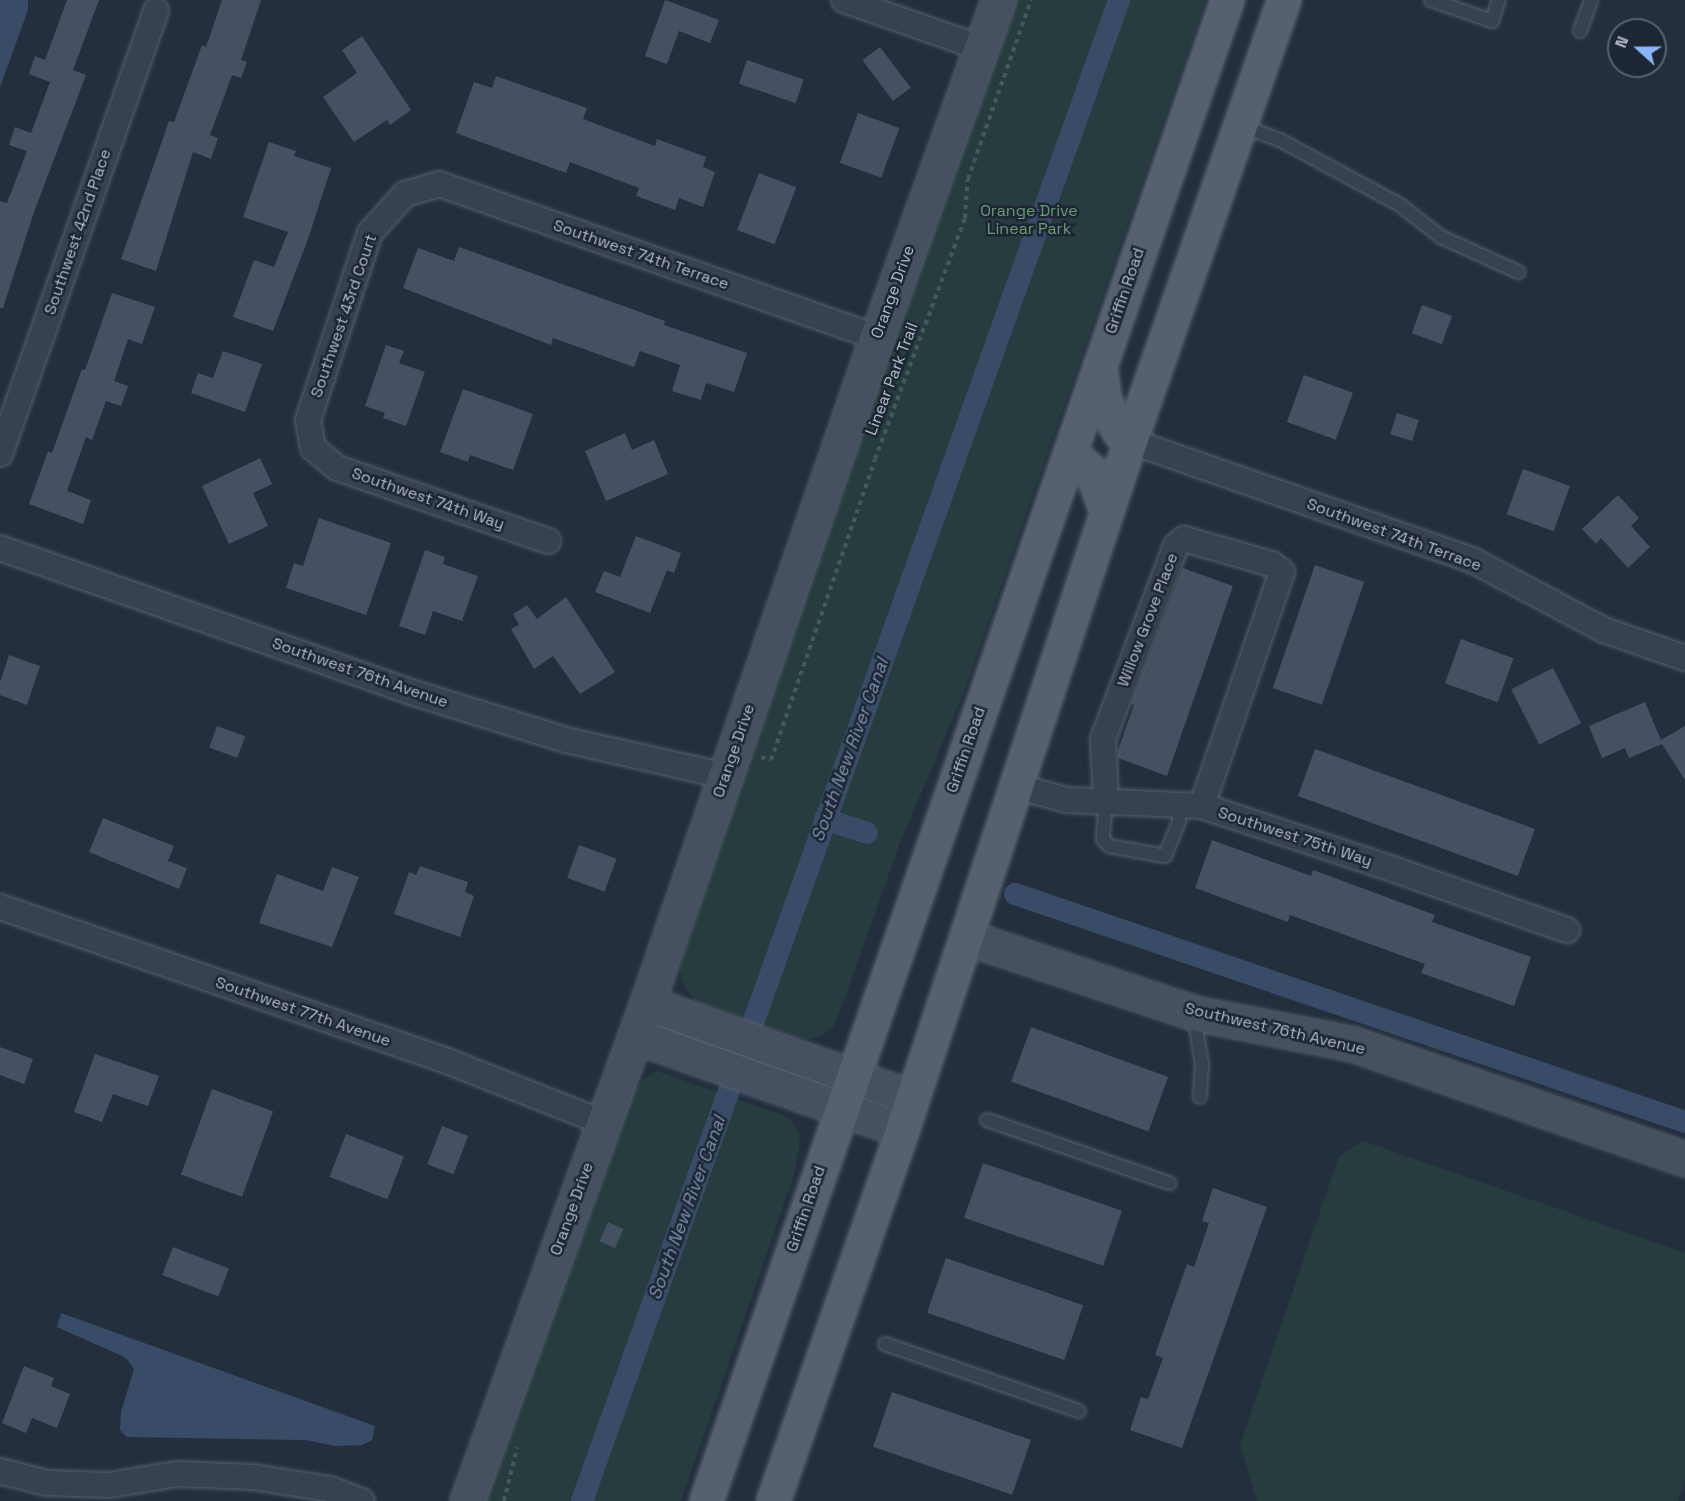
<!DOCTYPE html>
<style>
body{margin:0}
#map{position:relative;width:1685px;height:1501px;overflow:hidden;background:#242f3e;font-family:"Space Grotesk",sans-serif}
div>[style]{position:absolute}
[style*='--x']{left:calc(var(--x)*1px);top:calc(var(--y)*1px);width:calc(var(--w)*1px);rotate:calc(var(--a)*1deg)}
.green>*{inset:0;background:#263c3f}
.water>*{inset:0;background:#394c67}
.canal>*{height:22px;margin:-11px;padding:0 11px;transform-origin:11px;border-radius:11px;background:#394c67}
.building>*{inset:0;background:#455162;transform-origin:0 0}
.path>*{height:4px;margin-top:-2px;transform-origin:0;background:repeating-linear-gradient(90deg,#44595c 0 4.5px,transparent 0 9px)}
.roads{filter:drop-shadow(0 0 2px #565f6c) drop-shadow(0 0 2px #565f6c)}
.lane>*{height:12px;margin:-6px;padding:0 6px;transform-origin:6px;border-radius:6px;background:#38414e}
.street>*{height:24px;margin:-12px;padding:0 12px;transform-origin:12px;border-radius:12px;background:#38414e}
.secondary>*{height:33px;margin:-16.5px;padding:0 16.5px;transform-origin:16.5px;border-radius:16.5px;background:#465061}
.primary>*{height:33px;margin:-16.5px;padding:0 16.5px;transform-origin:16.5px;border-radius:16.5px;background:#56606e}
span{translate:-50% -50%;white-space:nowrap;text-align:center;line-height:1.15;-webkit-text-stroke:5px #1d2633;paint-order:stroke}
.park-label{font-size:16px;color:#6b9a76}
.street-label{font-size:16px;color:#b4bcc9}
.water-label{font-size:18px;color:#7c92b1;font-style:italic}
.north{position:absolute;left:1607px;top:18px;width:60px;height:60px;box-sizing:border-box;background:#1d2633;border:2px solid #59626f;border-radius:50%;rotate:291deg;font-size:16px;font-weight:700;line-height:24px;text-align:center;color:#b4bcc9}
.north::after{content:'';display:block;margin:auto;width:21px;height:27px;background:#8ab4f8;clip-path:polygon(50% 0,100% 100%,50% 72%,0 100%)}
</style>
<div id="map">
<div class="green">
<div style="clip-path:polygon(1008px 0,1206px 0,963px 695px,901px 840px,842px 1006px,834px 1026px,823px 1035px,807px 1040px,695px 1002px,682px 981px,680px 966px,851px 453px)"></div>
<div style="clip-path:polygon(657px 1071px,780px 1114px,790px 1119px,799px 1134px,800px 1142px,794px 1175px,681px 1501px,484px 1501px,634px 1090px,642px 1081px)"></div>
<div style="clip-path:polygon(1363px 1141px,1685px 1253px,1685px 1481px,1678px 1501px,1257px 1501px,1240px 1445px,1339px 1156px)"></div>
</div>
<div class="water">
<div style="clip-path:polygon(0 0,28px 0,28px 10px,0 87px)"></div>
<div style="clip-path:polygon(61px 1313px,375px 1426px,372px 1440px,362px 1445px,336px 1446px,305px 1440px,127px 1437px,120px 1430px,121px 1412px,134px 1369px,127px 1359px,120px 1355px,57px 1327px)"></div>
</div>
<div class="canal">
<div style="--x:825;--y:819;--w:44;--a:18.4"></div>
<div style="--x:1015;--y:894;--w:708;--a:18.79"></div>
<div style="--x:582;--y:1501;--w:1594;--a:-70.31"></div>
</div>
<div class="building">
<div style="clip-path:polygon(67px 0,99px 0,73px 70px,86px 75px,34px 212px,3px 308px,0 308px,0 201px,7px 203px,27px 151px,9px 145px,15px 127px,31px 133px,50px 82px,29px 74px,35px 56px,45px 60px)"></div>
<div style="clip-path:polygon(222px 0,261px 0,241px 60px,247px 62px,241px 78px,232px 75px,210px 135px,218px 138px,211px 159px,193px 152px,156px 271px,121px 259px,169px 121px,174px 122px,202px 45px,206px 47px)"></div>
<div style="clip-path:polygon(665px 0,719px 20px,710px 43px,679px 31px,667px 64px,645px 56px)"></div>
<div style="clip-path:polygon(362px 36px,411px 110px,390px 125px,387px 120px,354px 142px,323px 97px,357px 73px,342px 50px)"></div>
<div style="left:880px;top:47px;width:51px;height:22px;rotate:53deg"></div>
<div style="left:747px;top:60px;width:60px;height:25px;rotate:19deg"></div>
<div style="clip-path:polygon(496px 76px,587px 108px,583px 119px,655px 146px,657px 139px,706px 157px,703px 167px,715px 172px,703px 207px,679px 198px,675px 210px,636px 196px,639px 188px,570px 162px,566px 173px,456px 133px,474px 82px,492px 88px)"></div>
<div style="left:858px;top:113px;width:44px;height:53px;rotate:20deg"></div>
<div style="clip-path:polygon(269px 142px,296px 151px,294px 156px,331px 168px,308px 239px,273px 331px,233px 317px,254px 260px,274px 267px,288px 232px,243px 217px)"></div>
<div style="left:759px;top:173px;width:40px;height:61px;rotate:21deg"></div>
<div style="clip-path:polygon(459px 247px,665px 321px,664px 325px,747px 353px,734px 392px,706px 383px,701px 400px,672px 391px,680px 365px,640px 351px,634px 367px,553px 338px,551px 345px,403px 288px,418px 248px,454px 261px)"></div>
<div style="clip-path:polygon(112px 293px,155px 307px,142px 344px,128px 339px,114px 381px,128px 386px,121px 406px,106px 401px,92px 440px,86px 437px,67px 491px,91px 500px,83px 524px,29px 504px,48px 451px,52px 453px,82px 369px,85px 370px)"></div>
<div style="left:1422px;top:305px;width:32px;height:30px;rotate:20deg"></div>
<div style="clip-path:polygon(386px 345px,404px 351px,399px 363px,425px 372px,406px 426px,383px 418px,385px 413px,365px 406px)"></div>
<div style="clip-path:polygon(223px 351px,262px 364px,245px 412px,191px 393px,198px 373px,213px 378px)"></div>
<div style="left:1304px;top:375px;width:52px;height:50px;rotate:20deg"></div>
<div style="clip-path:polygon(463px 389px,533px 414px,513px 470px,470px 455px,468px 462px,440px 452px)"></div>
<div style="left:1397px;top:413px;width:23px;height:22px;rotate:18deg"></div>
<div style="clip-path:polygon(625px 433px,632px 450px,654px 440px,668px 474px,606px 501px,585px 451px)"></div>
<div style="clip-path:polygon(260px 458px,272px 484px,253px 493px,268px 526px,229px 544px,202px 486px)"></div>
<div style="left:1523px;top:469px;width:50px;height:48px;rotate:20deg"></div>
<div style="clip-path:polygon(1618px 495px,1639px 518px,1631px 526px,1650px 547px,1628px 568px,1601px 538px,1596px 544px,1582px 529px)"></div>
<div style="clip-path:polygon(319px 518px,391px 543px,366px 615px,286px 588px,294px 563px,303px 566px)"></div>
<div style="clip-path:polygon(636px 536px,681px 553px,674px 573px,667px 570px,650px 613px,595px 592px,604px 571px,620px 577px)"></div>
<div style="clip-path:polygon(425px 550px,445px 557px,443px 564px,478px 576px,462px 621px,433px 611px,425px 635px,399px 626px)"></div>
<div style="left:1315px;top:565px;width:52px;height:130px;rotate:19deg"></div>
<div style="clip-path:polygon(1183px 568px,1233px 586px,1167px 776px,1118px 758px,1118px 750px,1134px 705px,1131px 704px)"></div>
<div style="clip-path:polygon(566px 597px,615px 672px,580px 694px,553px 656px,534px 669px,511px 629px,519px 625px,513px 614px,527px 605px,537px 619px)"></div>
<div style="left:1461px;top:639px;width:56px;height:47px;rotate:20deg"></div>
<div style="clip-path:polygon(9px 655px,40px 666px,27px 705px,0 695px,0 682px)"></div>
<div style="left:1553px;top:668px;width:62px;height:47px;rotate:63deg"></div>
<div style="clip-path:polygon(1645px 702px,1661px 740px,1685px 726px,1685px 780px,1662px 744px,1629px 758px,1625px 748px,1602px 758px,1589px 726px)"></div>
<div style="left:217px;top:726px;width:30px;height:23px;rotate:20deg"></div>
<div style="left:1315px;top:749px;width:234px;height:50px;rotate:20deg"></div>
<div style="clip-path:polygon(103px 818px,174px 846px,168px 861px,187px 868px,179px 889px,89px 852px)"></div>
<div style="clip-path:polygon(1212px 840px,1311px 876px,1313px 870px,1435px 915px,1432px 922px,1531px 957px,1514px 1006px,1421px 973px,1425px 964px,1290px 915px,1288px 922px,1195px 888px)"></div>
<div style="left:579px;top:845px;width:40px;height:35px;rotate:20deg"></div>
<div style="clip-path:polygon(420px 866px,468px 882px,465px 892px,474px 896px,460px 937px,394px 914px,409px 872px,416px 875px)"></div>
<div style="clip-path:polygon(332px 867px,359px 877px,332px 947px,259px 923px,277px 874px,323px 891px)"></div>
<div style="left:1031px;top:1027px;width:146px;height:58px;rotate:20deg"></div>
<div style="clip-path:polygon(0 1047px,33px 1059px,24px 1084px,0 1075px)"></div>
<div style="clip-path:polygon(95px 1054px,159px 1076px,148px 1106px,113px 1094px,102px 1122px,74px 1112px)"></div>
<div style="left:212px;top:1089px;width:65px;height:91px;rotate:20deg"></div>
<div style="left:442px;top:1126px;width:28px;height:41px;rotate:21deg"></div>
<div style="left:346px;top:1134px;width:62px;height:46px;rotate:21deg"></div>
<div style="left:983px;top:1163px;width:147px;height:58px;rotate:19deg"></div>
<div style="clip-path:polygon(1213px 1188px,1267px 1207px,1182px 1448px,1130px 1430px,1141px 1397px,1148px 1399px,1163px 1358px,1155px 1355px,1187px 1264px,1194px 1267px,1209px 1223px,1202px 1221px)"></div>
<div style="left:608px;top:1222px;width:17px;height:21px;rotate:24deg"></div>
<div style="left:173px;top:1247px;width:60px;height:30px;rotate:21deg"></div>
<div style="left:946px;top:1258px;width:145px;height:58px;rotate:19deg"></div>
<div style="clip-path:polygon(24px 1366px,54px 1378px,51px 1386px,70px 1394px,57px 1428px,32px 1418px,26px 1433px,2px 1423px)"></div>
<div style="left:892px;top:1392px;width:147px;height:58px;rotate:19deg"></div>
</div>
<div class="path">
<div style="--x:761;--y:757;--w:10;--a:17"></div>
<div style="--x:771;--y:760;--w:318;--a:-70.9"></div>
<div style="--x:875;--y:459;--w:257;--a:-69.5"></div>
<div style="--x:965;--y:218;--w:39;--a:-86"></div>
<div style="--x:968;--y:179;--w:190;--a:-70.6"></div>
<div style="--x:504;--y:1501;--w:55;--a:-76.2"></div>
</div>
<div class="roads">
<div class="lane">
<div style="--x:1431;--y:0;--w:65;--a:19"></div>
<div style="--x:1492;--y:21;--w:22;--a:-72"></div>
<div style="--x:1580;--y:31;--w:33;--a:-70"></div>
<div style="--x:1242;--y:126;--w:40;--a:20.2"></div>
<div style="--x:1280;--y:140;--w:136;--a:28.4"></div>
<div style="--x:1400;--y:205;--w:52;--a:38"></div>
<div style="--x:1441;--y:237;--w:85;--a:24.4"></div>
<div style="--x:1106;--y:801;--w:38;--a:95"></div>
<div style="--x:1103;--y:839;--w:9;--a:49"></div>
<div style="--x:1109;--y:846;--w:57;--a:10.1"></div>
<div style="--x:1165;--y:856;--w:37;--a:-68"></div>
<div style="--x:1179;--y:822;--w:15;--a:-90"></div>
<div style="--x:1194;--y:1014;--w:52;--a:81.1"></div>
<div style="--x:1202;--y:1065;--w:32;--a:94"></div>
<div style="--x:987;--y:1120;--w:193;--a:19.1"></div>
<div style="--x:885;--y:1344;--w:205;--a:19.1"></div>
</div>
<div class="street">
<div style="--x:844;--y:0;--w:145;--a:19.3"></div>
<div style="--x:1130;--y:441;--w:364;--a:19.2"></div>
<div style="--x:1474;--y:561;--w:147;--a:28"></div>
<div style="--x:1604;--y:630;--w:86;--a:19.1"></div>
<div style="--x:0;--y:454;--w:470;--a:-70.6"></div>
<div style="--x:548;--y:541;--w:223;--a:-160.9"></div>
<div style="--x:337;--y:468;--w:31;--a:-140"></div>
<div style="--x:313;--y:448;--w:28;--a:-100"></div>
<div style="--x:308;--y:420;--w:197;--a:-71.7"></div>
<div style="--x:370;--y:233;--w:52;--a:-48.1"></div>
<div style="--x:405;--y:194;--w:35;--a:-16"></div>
<div style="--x:439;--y:184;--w:464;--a:19.3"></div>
<div style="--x:0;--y:548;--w:435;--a:19.3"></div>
<div style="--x:411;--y:692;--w:162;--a:17.2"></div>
<div style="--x:566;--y:740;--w:164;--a:12.7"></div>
<div style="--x:1015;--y:786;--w:54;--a:15.1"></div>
<div style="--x:1067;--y:800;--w:135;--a:2.5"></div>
<div style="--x:1202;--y:806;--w:210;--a:18.3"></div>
<div style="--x:1401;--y:872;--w:176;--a:19.3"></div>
<div style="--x:1106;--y:801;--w:62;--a:-92.8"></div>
<div style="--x:1103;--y:739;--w:206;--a:-69.3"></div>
<div style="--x:1176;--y:546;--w:11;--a:-41"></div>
<div style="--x:1184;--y:539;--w:91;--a:15.9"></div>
<div style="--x:1272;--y:564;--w:13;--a:39"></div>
<div style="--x:1282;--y:572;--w:247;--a:108.9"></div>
<div style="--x:0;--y:907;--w:473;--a:19"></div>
<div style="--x:447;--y:1061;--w:169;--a:21.5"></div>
<div style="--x:0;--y:1471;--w:49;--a:14.3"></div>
<div style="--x:47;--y:1483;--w:62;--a:1.8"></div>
<div style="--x:109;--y:1485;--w:70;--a:-9.1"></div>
<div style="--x:178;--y:1474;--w:75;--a:2.3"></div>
<div style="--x:253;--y:1477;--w:78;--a:8.9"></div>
<div style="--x:330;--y:1489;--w:34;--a:21"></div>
</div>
<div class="secondary">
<div style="--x:966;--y:937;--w:240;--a:18.4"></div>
<div style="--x:1194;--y:1013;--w:162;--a:11"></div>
<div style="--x:1353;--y:1044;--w:351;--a:19.1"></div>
<div style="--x:647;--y:1003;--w:282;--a:19.7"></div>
<div style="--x:635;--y:1036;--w:283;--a:19.4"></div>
<div style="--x:467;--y:1501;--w:530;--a:-70.13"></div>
<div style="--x:647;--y:1003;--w:705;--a:-70.95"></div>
<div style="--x:877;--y:337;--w:358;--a:-70.2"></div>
</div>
<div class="primary">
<div style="--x:1100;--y:365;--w:32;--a:83"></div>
<div style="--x:1104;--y:397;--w:21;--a:71"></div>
<div style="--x:1111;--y:417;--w:17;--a:62"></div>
<div style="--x:1119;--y:432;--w:14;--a:39"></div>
<div style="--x:1070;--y:452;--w:28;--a:41"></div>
<div style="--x:1091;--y:470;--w:44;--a:69.9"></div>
<div style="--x:706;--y:1501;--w:1589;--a:-70.86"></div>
<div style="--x:773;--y:1501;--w:393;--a:-70.8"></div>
<div style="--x:902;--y:1130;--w:726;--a:-71.69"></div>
<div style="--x:1130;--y:441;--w:467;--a:-70.8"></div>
</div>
</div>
<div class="park-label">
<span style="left:1029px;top:220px">Orange Drive<br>Linear Park</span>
</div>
<div class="street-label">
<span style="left:78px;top:232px;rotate:-71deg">Southwest 42nd Place</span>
<span style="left:641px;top:255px;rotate:19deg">Southwest 74th Terrace</span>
<span style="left:1125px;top:291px;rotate:-71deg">Griffin Road</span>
<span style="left:893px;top:292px;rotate:-70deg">Orange Drive</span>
<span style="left:344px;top:316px;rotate:-71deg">Southwest 43rd Court</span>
<span style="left:892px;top:379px;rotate:-69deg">Linear Park Trail</span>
<span style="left:428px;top:499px;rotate:19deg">Southwest 74th Way</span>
<span style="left:1394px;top:535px;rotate:20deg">Southwest 74th Terrace</span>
<span style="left:1148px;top:620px;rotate:-69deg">Willow Grove Place</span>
<span style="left:360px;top:673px;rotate:19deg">Southwest 76th Avenue</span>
<span style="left:966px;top:750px;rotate:-71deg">Griffin Road</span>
<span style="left:734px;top:751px;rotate:-71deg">Orange Drive</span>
<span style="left:1295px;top:837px;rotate:18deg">Southwest 75th Way</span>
<span style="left:303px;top:1012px;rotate:19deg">Southwest 77th Avenue</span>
<span style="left:1275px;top:1029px;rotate:13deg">Southwest 76th Avenue</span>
<span style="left:572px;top:1209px;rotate:-70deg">Orange Drive</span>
<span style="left:806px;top:1209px;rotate:-71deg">Griffin Road</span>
</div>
<div class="water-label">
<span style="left:850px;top:750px;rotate:-70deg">South New River Canal</span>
<span style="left:687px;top:1208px;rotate:-70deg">South New River Canal</span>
</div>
<div class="north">N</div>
</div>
